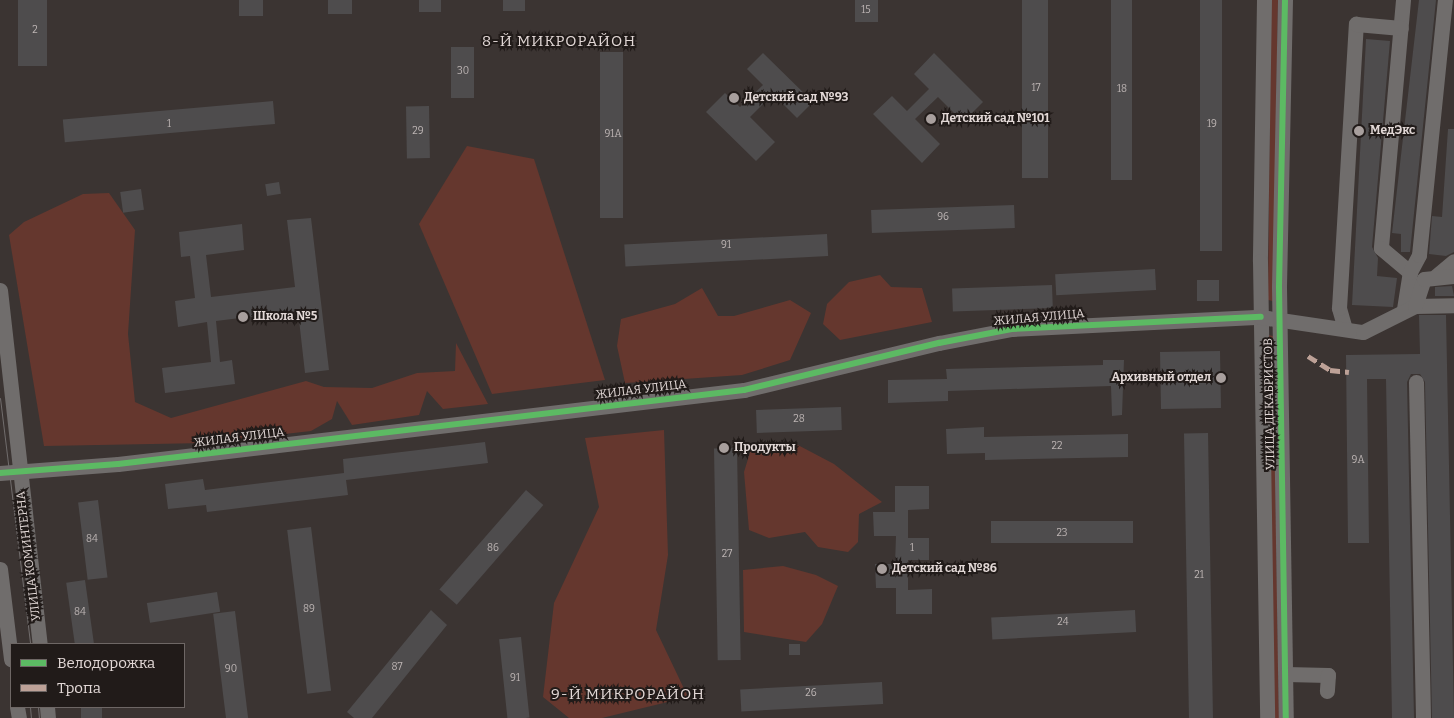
<!DOCTYPE html>
<meta charset="utf-8">
<style>
body{margin:0}
#map{position:relative;width:1454px;height:718px;overflow:hidden;background:#3b3432;font-family:Bitter,serif}
div>[style]{position:absolute}
[style*='--x']{left:calc(var(--x)*1px);top:calc(var(--y)*1px);width:calc(var(--w)*1px);rotate:calc(var(--a)*1deg)}
.green>*{inset:0;background:#65372e}
.building>*{inset:0;background:#4e4c4d;transform-origin:0 0}
.minor>*{height:15px;margin:-7.5px;padding:0 7.5px;transform-origin:7.5px;border-radius:7.5px;background:#706d6c}
.tram>*{height:1px;margin:-0.5px;padding:0 0.5px;transform-origin:0.5px;border-radius:0.5px;background:#716d6d}
.quiet>*{height:5px;margin-top:-2.5px;transform-origin:0;background:repeating-linear-gradient(90deg,#bda197 0 10px,transparent 0 15px)}
.cycleway>*{height:6px;margin:-3px;padding:0 3px;transform-origin:3px;border-radius:3px;background:#5cba63}
.dots>*{width:14px;height:14px;translate:-50% -50%;box-sizing:border-box;border:2px solid #211b19;border-radius:50%}
span{translate:-50% -50%;white-space:nowrap;text-align:center;line-height:1.15;-webkit-text-stroke:4px #211b19;paint-order:stroke}
.number-label{font-size:10px;color:#bdb5b4}
.number-label span{-webkit-text-stroke-width:0}
.poi-label{font-size:12px;color:#e2d8d6;font-weight:700}
.left{translate:0 -50%;text-align:left}
.right{translate:-100% -50%;text-align:right}
.street-label{font-size:12px;color:#e2d8d6}
.quarter-label{font-size:15px;color:#e2d8d6;letter-spacing:1px}
.legend{position:absolute;left:10px;top:643px;width:175px;height:65px;box-sizing:border-box;background:#211b19;border:1px solid #6e6765;margin:0;padding:6px 9px;list-style:none;font-size:15px;color:#e2d8d6}
.legend li{display:flex;align-items:center;gap:10px;height:25px}
.legend b{width:25px;border:1px solid #6e6765}
</style>
<div id="map">
<div class="green">
<div style="clip-path:polygon(1271px 0,1278px 0,1273px 301px,1268px 300px)"></div>
<div style="clip-path:polygon(467px 146px,534px 159px,605px 380px,492px 394px,419px 224px)"></div>
<div style="clip-path:polygon(109px 193px,135px 230px,128px 334px,135px 402px,171px 418px,306px 381px,324px 387px,372px 388px,417px 373px,455px 371px,456px 343px,488px 404px,443px 409px,427px 391px,419px 415px,352px 425px,337px 401px,332px 419px,311px 431px,206px 443px,44px 446px,9px 235px,24px 222px,83px 194px)"></div>
<div style="clip-path:polygon(880px 275px,891px 287px,922px 288px,932px 322px,840px 340px,823px 324px,827px 304px,849px 282px)"></div>
<div style="clip-path:polygon(702px 288px,718px 316px,734px 316px,790px 300px,811px 313px,790px 360px,742px 375px,625px 383px,617px 346px,621px 319px,675px 304px)"></div>
<div style="clip-path:polygon(1268px 335px,1273px 336px,1279px 718px,1273px 718px)"></div>
<div style="clip-path:polygon(664px 430px,668px 555px,656px 630px,688px 697px,602px 718px,569px 718px,543px 697px,554px 603px,599px 507px,585px 438px)"></div>
<div style="clip-path:polygon(794px 443px,834px 464px,882px 502px,859px 514px,858px 542px,848px 552px,818px 547px,805px 532px,769px 538px,749px 530px,744px 472px,752px 446px)"></div>
<div style="clip-path:polygon(783px 566px,816px 575px,838px 586px,822px 624px,806px 642px,744px 632px,743px 570px)"></div>
</div>
<div class="building">
<div style="left:18px;top:0;width:29px;height:66px"></div>
<div style="left:239px;top:0;width:24px;height:16px"></div>
<div style="left:328px;top:0;width:24px;height:14px"></div>
<div style="left:419px;top:0;width:22px;height:12px"></div>
<div style="left:503px;top:0;width:22px;height:11px"></div>
<div style="left:855px;top:0;width:23px;height:22px"></div>
<div style="left:1022px;top:0;width:26px;height:178px"></div>
<div style="left:1111px;top:0;width:21px;height:180px"></div>
<div style="left:1200px;top:0;width:22px;height:251px"></div>
<div style="clip-path:polygon(1419px 0,1436px 0,1410px 252px,1401px 252px,1401px 234px,1392px 233px)"></div>
<div style="clip-path:polygon(1366px 39px,1390px 41px,1372px 247px,1378px 258px,1377px 276px,1397px 278px,1393px 307px,1352px 305px)"></div>
<div style="left:451px;top:47px;width:23px;height:51px"></div>
<div style="left:600px;top:52px;width:23px;height:166px"></div>
<div style="clip-path:polygon(763px 53px,813px 102px,797px 118px,773px 94px,750px 117px,775px 142px,756px 161px,706px 112px,725px 93px,740px 107px,763px 85px,747px 69px)"></div>
<div style="clip-path:polygon(934px 53px,983px 102px,963px 122px,938px 97px,915px 119px,940px 144px,922px 163px,873px 114px,892px 96px,907px 111px,929px 89px,914px 74px)"></div>
<div style="left:273px;top:101px;width:23px;height:211px;rotate:85deg"></div>
<div style="left:429px;top:106px;width:52px;height:23px;rotate:89deg"></div>
<div style="clip-path:polygon(1448px 129px,1454px 129px,1454px 252px,1446px 256px,1429px 254px,1432px 216px,1442px 217px)"></div>
<div style="left:279px;top:182px;width:12px;height:14px;rotate:81deg"></div>
<div style="left:141px;top:189px;width:21px;height:21px;rotate:82deg"></div>
<div style="left:1014px;top:205px;width:23px;height:143px;rotate:88deg"></div>
<div style="clip-path:polygon(311px 218px,329px 370px,305px 373px,298px 311px,216px 321px,220px 362px,232px 360px,235px 384px,165px 393px,162px 368px,211px 362px,207px 322px,178px 327px,175px 301px,195px 298px,190px 256px,181px 257px,179px 232px,242px 224px,244px 250px,206px 255px,211px 297px,295px 287px,287px 220px)"></div>
<div style="left:827px;top:234px;width:22px;height:203px;rotate:87deg"></div>
<div style="left:1155px;top:269px;width:21px;height:100px;rotate:87deg"></div>
<div style="left:1219px;top:280px;width:21px;height:22px;rotate:90deg"></div>
<div style="left:1052px;top:285px;width:23px;height:100px;rotate:88deg"></div>
<div style="clip-path:polygon(1452px 286px,1454px 296px,1435px 296px,1435px 287px)"></div>
<div style="clip-path:polygon(1419px 315px,1446px 315px,1454px 718px,1432px 718px,1425px 382px,1420px 374px,1411px 374px,1407px 382px,1414px 718px,1392px 718px,1386px 379px,1367px 379px,1369px 543px,1348px 543px,1346px 355px,1420px 354px)"></div>
<div style="left:1220px;top:351px;width:57px;height:60px;rotate:89deg"></div>
<div style="clip-path:polygon(1103px 360px,1124px 360px,1122px 415px,1112px 416px,1111px 386px,948px 391px,948px 401px,888px 403px,888px 380px,947px 379px,946px 369px,1103px 365px)"></div>
<div style="left:841px;top:407px;width:23px;height:85px;rotate:88deg"></div>
<div style="clip-path:polygon(984px 427px,984px 437px,1128px 434px,1128px 457px,985px 460px,985px 453px,947px 454px,946px 429px)"></div>
<div style="left:1208px;top:433px;width:285px;height:24px;rotate:89deg"></div>
<div style="clip-path:polygon(485px 442px,488px 463px,346px 480px,348px 495px,207px 512px,206px 505px,168px 509px,165px 484px,203px 479px,205px 490px,344px 473px,343px 459px)"></div>
<div style="left:737px;top:448px;width:212px;height:23px;rotate:89deg"></div>
<div style="clip-path:polygon(895px 486px,929px 486px,929px 509px,908px 510px,908px 538px,929px 538px,929px 560px,908px 560px,908px 590px,932px 589px,932px 614px,896px 614px,896px 588px,876px 588px,875px 564px,895px 564px,896px 536px,874px 536px,873px 512px,895px 512px)"></div>
<div style="left:526px;top:490px;width:23px;height:132px;rotate:41deg"></div>
<div style="left:98px;top:500px;width:78px;height:20px;rotate:83deg"></div>
<div style="left:1133px;top:521px;width:22px;height:142px;rotate:90deg"></div>
<div style="left:311px;top:527px;width:165px;height:24px;rotate:83deg"></div>
<div style="left:85px;top:580px;width:65px;height:19px;rotate:82deg"></div>
<div style="left:217px;top:592px;width:20px;height:71px;rotate:81deg"></div>
<div style="clip-path:polygon(431px 610px,447px 625px,372px 718px,354px 718px,347px 712px)"></div>
<div style="left:1135px;top:610px;width:22px;height:144px;rotate:87deg"></div>
<div style="left:235px;top:611px;width:108px;height:22px;rotate:83deg"></div>
<div style="left:521px;top:637px;width:81px;height:22px;rotate:84deg"></div>
<div style="left:800px;top:644px;width:11px;height:11px;rotate:90deg"></div>
<div style="left:882px;top:682px;width:22px;height:142px;rotate:87deg"></div>
<div style="left:81px;top:707px;width:21px;height:11px"></div>
</div>
<div class="minor">
<div style="--x:1264;--y:0;--w:261;--a:90.9"></div>
<div style="--x:1260;--y:261;--w:457;--a:89.1"></div>
<div style="--x:1285;--y:0;--w:287;--a:91.2"></div>
<div style="--x:1279;--y:287;--w:431;--a:89.1"></div>
<div style="--x:1403;--y:0;--w:249;--a:95.1"></div>
<div style="--x:1381;--y:248;--w:38;--a:40"></div>
<div style="--x:1436;--y:276;--w:23;--a:-40"></div>
<div style="--x:0;--y:290;--w:356;--a:83.6"></div>
<div style="--x:1415;--y:306;--w:39;--a:-1"></div>
<div style="--x:1404;--y:309;--w:37;--a:-81"></div>
<div style="--x:1410;--y:272;--w:19;--a:-62"></div>
<div style="--x:1419;--y:255;--w:256;--a:-84.2"></div>
<div style="--x:1345;--y:329;--w:22;--a:-106"></div>
<div style="--x:1339;--y:308;--w:285;--a:-86.6"></div>
<div style="--x:1356;--y:24;--w:45;--a:5.1"></div>
<div style="--x:1416;--y:382;--w:336;--a:88.8"></div>
<div style="--x:0;--y:473;--w:118;--a:-4.4"></div>
<div style="--x:118;--y:464;--w:630;--a:-6.74"></div>
<div style="--x:744;--y:390;--w:201;--a:-13.6"></div>
<div style="--x:939;--y:343;--w:74;--a:-10.9"></div>
<div style="--x:1012;--y:329;--w:249;--a:-2.8"></div>
<div style="--x:1261;--y:317;--w:103;--a:8.4"></div>
<div style="--x:1363;--y:332;--w:58;--a:-26.6"></div>
<div style="--x:1415;--y:306;--w:28;--a:-72"></div>
<div style="--x:1424;--y:279;--w:30;--a:-6"></div>
<div style="--x:0;--y:569;--w:91;--a:83"></div>
<div style="--x:1286;--y:674;--w:42;--a:1.4"></div>
<div style="--x:1328;--y:675;--w:16;--a:94"></div>
<div style="--x:17;--y:707;--w:11;--a:80"></div>
<div style="--x:47;--y:707;--w:11;--a:85"></div>
</div>
<div class="tram">
<div style="--x:0;--y:398;--w:248;--a:83"></div>
<div style="--x:30;--y:707;--w:11;--a:85"></div>
<div style="--x:38;--y:707;--w:11;--a:85"></div>
</div>
<div class="quiet">
<div style="--x:1308;--y:356;--w:26;--a:32"></div>
<div style="--x:1330;--y:370;--w:19;--a:6"></div>
</div>
<div class="cycleway">
<div style="--x:1285;--y:0;--w:287;--a:91.2"></div>
<div style="--x:1279;--y:287;--w:431;--a:89.1"></div>
<div style="--x:0;--y:473;--w:118;--a:-4.4"></div>
<div style="--x:118;--y:464;--w:630;--a:-6.74"></div>
<div style="--x:744;--y:390;--w:201;--a:-13.6"></div>
<div style="--x:939;--y:343;--w:74;--a:-10.9"></div>
<div style="--x:1012;--y:329;--w:249;--a:-2.8"></div>
</div>
<div class="dots">
<div style="left:734px;top:98px;background:#a89f9d"></div>
<div style="left:931px;top:119px;background:#a89f9d"></div>
<div style="left:1359px;top:131px;background:#a89f9d"></div>
<div style="left:243px;top:317px;background:#a89f9d"></div>
<div style="left:1221px;top:378px;background:#a89f9d"></div>
<div style="left:724px;top:448px;background:#a89f9d"></div>
<div style="left:882px;top:569px;background:#a89f9d"></div>
</div>
<div class="number-label">
<span style="left:866px;top:11px">15</span>
<span style="left:35px;top:31px">2</span>
<span style="left:463px;top:72px">30</span>
<span style="left:1036px;top:89px">17</span>
<span style="left:1122px;top:90px">18</span>
<span style="left:169px;top:125px">1</span>
<span style="left:1212px;top:125px">19</span>
<span style="left:418px;top:132px">29</span>
<span style="left:613px;top:135px">91А</span>
<span style="left:943px;top:218px">96</span>
<span style="left:726px;top:246px">91</span>
<span style="left:799px;top:420px">28</span>
<span style="left:1057px;top:447px">22</span>
<span style="left:1358px;top:461px">9А</span>
<span style="left:1062px;top:534px">23</span>
<span style="left:92px;top:540px">84</span>
<span style="left:493px;top:549px">86</span>
<span style="left:912px;top:549px">1</span>
<span style="left:727px;top:555px">27</span>
<span style="left:1199px;top:576px">21</span>
<span style="left:309px;top:610px">89</span>
<span style="left:80px;top:613px">84</span>
<span style="left:1063px;top:623px">24</span>
<span style="left:397px;top:668px">87</span>
<span style="left:231px;top:670px">90</span>
<span style="left:515px;top:679px">91</span>
<span style="left:811px;top:694px">26</span>
</div>
<div class="poi-label">
<span class="left" style="left:744px;top:98px">Детский сад №93</span>
<span class="left" style="left:941px;top:119px">Детский сад №101</span>
<span class="left" style="left:1370px;top:131px">МедЭкс</span>
<span class="left" style="left:253px;top:317px">Школа №5</span>
<span class="right" style="left:1211px;top:378px">Архивный отдел</span>
<span class="left" style="left:734px;top:448px">Продукты</span>
<span class="left" style="left:892px;top:569px">Детский сад №86</span>
</div>
<div class="street-label">
<span style="left:1039px;top:318px;rotate:-5deg">ЖИЛАЯ УЛИЦА</span>
<span style="left:641px;top:390px;rotate:-7deg">ЖИЛАЯ УЛИЦА</span>
<span style="left:1270px;top:404px;rotate:-91deg">УЛИЦА ДЕКАБРИСТОВ</span>
<span style="left:239px;top:438px;rotate:-7deg">ЖИЛАЯ УЛИЦА</span>
<span style="left:29px;top:556px;rotate:-97deg">УЛИЦА КОМИНТЕРНА</span>
</div>
<div class="quarter-label">
<span style="left:559px;top:42px">8-Й МИКРОРАЙОН</span>
<span style="left:628px;top:695px">9-Й МИКРОРАЙОН</span>
</div>
<ul class="legend">
<li><b style="height:6px;background:#5cba63"></b>Велодорожка</li>
<li><b style="height:6px;background:#bda197"></b>Тропа</li>
</ul>
</div>
